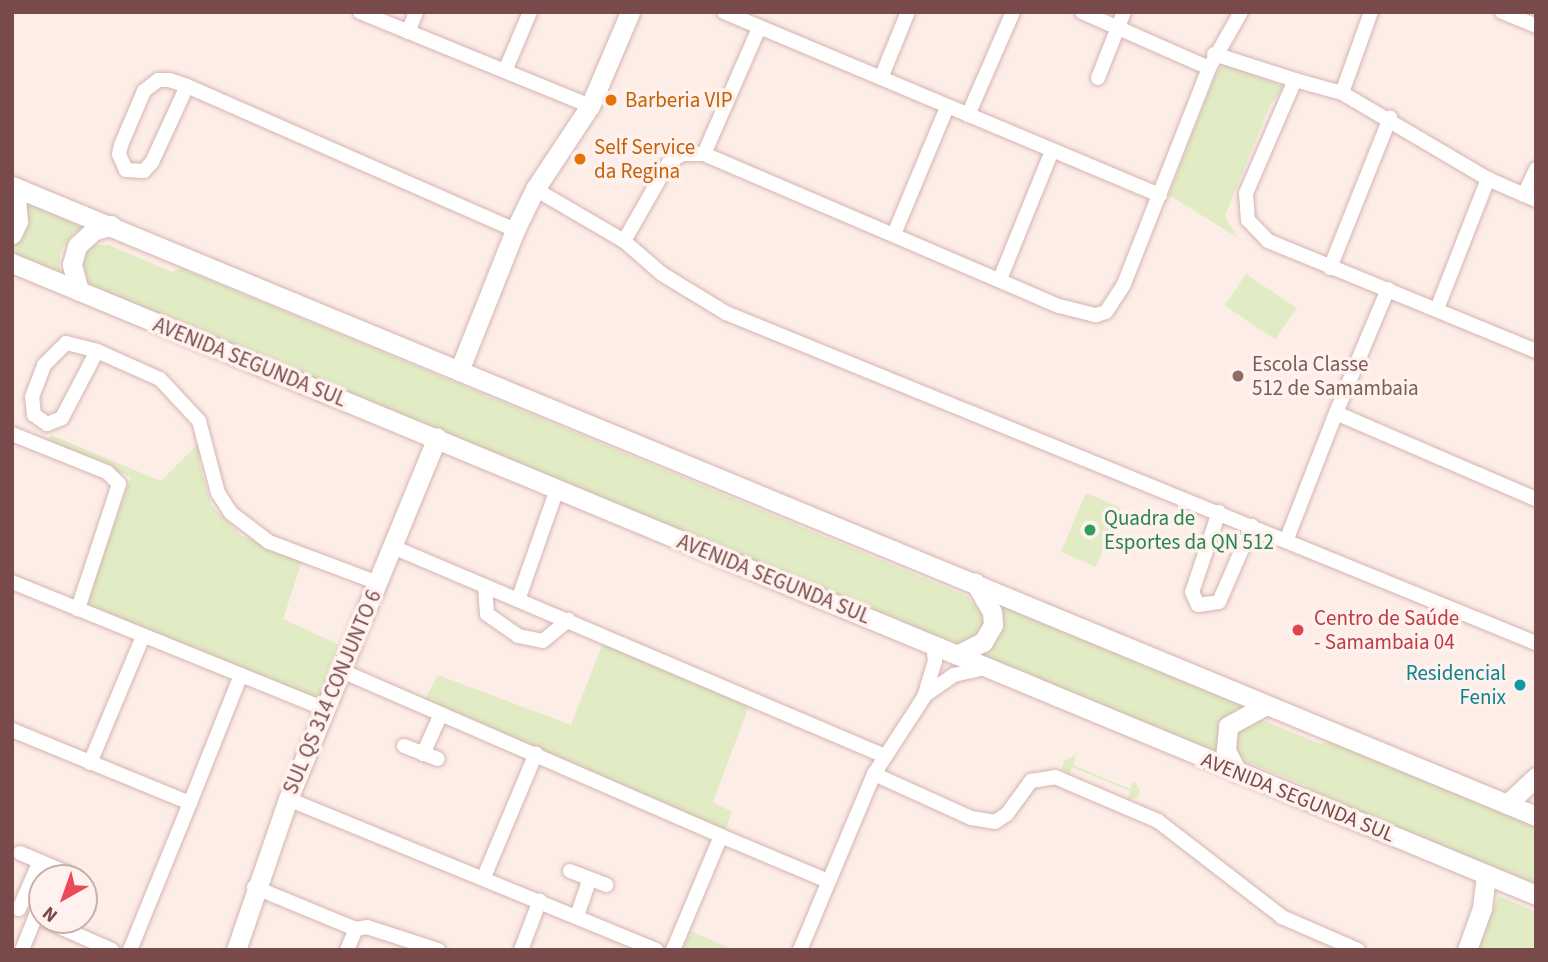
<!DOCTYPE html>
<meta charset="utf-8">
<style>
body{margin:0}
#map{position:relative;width:1548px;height:962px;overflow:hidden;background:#fdede7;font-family:"Source Sans 3",sans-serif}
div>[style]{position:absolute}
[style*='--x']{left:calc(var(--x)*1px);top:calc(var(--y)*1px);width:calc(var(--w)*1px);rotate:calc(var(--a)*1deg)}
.green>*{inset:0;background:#e1ebc4;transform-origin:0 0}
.roads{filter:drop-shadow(0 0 2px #d4b5b1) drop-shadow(0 0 2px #d4b5b1)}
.street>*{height:14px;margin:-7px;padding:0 7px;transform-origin:7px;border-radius:7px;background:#fff}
.secondary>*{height:19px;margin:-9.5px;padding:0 9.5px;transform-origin:9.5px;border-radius:9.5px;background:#fff}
.dots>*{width:19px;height:19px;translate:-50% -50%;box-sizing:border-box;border:4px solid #fff2ee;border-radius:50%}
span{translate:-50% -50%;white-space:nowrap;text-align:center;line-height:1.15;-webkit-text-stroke:7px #fff2ee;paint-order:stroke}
.food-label{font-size:21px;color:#c56008}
.left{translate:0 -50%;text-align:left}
.street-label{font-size:21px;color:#784b4a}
.education-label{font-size:21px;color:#785e54}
.leisure-label{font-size:21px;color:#27864d}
.health-label{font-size:21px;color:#be3a42}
.culture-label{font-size:21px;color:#0d838f}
.right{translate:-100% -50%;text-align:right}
.frame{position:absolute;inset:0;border:14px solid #784b4a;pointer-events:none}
.north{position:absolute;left:28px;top:864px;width:70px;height:70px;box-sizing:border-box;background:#fff2ee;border:2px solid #c9afac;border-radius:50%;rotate:220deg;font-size:19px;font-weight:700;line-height:28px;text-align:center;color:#784b4a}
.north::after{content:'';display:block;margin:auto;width:24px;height:32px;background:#ea495c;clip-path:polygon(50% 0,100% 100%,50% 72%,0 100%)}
</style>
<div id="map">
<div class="green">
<div style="clip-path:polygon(1229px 64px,1284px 87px,1270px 105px,1225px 216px,1237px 237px,1169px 195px,1212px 82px,1221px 67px)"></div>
<div style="clip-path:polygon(24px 199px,88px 226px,74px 233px,61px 251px,59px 266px,65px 281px,12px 257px)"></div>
<div style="clip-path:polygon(89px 245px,109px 245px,172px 272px,181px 268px,967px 596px,987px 618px,984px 633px,965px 647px,946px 641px,92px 287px,80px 274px,80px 255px)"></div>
<div style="left:1246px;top:274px;width:61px;height:38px;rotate:34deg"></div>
<div style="clip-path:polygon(51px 435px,161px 481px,199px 443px,200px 467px,212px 506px,242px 536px,302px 561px,283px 619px,344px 647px,320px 701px,86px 604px,131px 477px,48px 442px)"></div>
<div style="left:1086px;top:493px;width:38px;height:64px;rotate:23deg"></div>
<div style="clip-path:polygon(998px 602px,1245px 705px,1229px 716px,1223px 758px,976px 655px,993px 645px,999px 635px)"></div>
<div style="clip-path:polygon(603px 643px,750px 703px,713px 802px,732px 812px,725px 831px,424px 701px,438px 675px,571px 725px)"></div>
<div style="clip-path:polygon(1260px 719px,1320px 744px,1332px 742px,1536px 825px,1536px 888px,1311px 794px,1305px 785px,1244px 761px,1233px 749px,1234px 733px)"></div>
<div style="clip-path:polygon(1076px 755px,1073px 765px,1130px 789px,1134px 781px,1140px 790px,1138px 797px,1127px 800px,1130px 791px,1072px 767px,1069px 775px,1062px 769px,1064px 761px)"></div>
<div style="clip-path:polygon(1499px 896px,1536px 912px,1536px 950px,1475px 950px)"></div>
<div style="clip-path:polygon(691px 931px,734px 950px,683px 950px)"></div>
</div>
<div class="roads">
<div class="street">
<div style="--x:360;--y:12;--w:248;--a:22.2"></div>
<div style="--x:724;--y:12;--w:473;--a:22.8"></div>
<div style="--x:1082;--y:12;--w:139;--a:23.8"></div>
<div style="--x:1209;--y:68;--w:64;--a:-60.3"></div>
<div style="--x:1371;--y:12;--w:86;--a:109.7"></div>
<div style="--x:1342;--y:93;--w:49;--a:-164.5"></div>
<div style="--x:1295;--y:80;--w:123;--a:113.4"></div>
<div style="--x:1246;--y:193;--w:27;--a:86"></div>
<div style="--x:1248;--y:220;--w:29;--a:46"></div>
<div style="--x:1268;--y:241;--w:290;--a:22.3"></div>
<div style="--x:1502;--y:12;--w:37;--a:22"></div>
<div style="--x:408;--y:32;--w:22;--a:-68"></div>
<div style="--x:1214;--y:54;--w:85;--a:17.8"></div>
<div style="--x:505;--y:71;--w:64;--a:-67"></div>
<div style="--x:881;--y:78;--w:71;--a:-67.8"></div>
<div style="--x:1098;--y:78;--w:71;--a:-68.5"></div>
<div style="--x:187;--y:86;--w:84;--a:114.7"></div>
<div style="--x:152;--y:162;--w:12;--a:132"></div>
<div style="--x:144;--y:171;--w:18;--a:-177"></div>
<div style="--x:126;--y:170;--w:17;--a:-114"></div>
<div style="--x:119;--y:154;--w:9;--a:-77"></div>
<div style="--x:121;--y:145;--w:59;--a:-66.9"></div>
<div style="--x:144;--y:91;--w:18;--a:-38"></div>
<div style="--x:158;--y:80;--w:11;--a:0"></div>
<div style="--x:169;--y:80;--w:19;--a:18"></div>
<div style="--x:187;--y:86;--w:358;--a:23.7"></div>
<div style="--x:1342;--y:93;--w:169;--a:30.5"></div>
<div style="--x:1488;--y:179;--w:52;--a:23.6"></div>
<div style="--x:968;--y:115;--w:112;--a:-66.4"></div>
<div style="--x:704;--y:154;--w:137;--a:-66.4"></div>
<div style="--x:535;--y:189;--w:103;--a:30.3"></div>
<div style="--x:624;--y:241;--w:89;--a:-60.3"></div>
<div style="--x:668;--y:164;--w:17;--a:-36"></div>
<div style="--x:682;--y:154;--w:22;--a:0"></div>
<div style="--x:704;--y:154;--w:386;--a:23.2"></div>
<div style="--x:1059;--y:306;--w:38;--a:14"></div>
<div style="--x:1096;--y:315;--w:10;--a:-17"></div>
<div style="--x:1106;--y:312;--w:33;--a:-57"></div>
<div style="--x:1124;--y:284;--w:232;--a:-68.5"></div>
<div style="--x:1524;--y:195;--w:29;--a:-65"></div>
<div style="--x:894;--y:234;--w:138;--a:-67.3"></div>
<div style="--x:624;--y:241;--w:50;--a:41"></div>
<div style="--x:662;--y:274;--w:75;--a:31.4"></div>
<div style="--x:726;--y:313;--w:875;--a:22.17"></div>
<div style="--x:1330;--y:268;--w:162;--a:-68.2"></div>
<div style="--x:1000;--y:279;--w:138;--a:-67.9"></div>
<div style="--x:1388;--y:289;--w:134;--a:112.8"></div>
<div style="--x:1336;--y:413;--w:218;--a:23.3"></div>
<div style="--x:1437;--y:309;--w:140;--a:-68.6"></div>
<div style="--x:97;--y:351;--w:76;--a:117.6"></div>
<div style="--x:62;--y:418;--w:16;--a:158"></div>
<div style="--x:47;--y:424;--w:16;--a:-145"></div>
<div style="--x:34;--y:415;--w:18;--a:-96"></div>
<div style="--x:32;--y:397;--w:34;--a:-69"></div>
<div style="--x:44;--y:365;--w:31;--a:-45"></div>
<div style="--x:66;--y:343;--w:32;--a:14"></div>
<div style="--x:97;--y:351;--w:69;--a:24"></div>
<div style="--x:160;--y:379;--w:57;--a:47.1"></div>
<div style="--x:199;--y:421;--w:74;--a:75.2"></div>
<div style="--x:218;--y:493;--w:24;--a:57"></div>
<div style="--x:231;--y:513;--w:48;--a:37.3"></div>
<div style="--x:269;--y:542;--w:116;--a:20.6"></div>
<div style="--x:12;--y:434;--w:102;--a:21.8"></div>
<div style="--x:107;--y:472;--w:17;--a:45"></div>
<div style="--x:119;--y:484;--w:132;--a:108.2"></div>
<div style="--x:1219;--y:512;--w:84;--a:108.6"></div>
<div style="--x:1192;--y:592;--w:14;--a:65"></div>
<div style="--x:1198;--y:605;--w:21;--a:-8"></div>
<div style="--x:1219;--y:602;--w:83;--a:-66.5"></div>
<div style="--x:1286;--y:541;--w:137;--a:-68.7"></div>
<div style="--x:393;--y:547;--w:535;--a:23.02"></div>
<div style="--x:12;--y:582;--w:338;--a:22.1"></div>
<div style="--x:485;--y:586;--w:28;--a:86"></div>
<div style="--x:487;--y:614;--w:38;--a:35"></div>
<div style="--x:518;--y:636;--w:25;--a:11"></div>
<div style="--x:543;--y:641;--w:33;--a:-40"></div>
<div style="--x:518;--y:600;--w:118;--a:-70.6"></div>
<div style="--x:342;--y:671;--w:413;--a:23.5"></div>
<div style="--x:721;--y:836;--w:124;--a:112.8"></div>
<div style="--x:928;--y:693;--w:32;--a:-35"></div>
<div style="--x:954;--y:675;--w:35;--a:-13"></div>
<div style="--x:12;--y:730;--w:192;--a:22.3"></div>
<div style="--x:190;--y:803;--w:138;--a:-68.3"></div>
<div style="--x:404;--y:746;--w:36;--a:21"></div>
<div style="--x:423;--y:754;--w:44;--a:-65.8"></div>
<div style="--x:90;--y:763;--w:138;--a:-67.3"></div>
<div style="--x:874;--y:774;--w:107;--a:24.4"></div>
<div style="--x:971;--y:818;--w:24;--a:9"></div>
<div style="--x:995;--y:822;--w:14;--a:-34"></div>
<div style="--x:1007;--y:814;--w:41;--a:-54"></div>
<div style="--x:1031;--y:781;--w:24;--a:-9"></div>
<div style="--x:1055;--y:777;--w:112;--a:23.1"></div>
<div style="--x:1158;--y:821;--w:157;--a:37.7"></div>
<div style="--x:1282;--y:917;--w:83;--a:23.5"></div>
<div style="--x:288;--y:799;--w:398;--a:22.3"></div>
<div style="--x:721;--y:836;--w:116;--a:22.8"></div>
<div style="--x:20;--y:853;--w:51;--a:23.1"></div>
<div style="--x:570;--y:871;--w:39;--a:21"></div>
<div style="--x:484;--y:877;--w:134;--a:-67.2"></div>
<div style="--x:254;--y:887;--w:110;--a:22.4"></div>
<div style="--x:19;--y:909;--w:52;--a:-66.4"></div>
<div style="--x:577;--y:916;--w:39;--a:-71"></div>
<div style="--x:44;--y:920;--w:74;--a:23.8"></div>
<div style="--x:22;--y:950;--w:37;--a:-68"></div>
<div style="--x:130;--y:950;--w:159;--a:-67.8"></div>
<div style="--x:347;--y:950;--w:23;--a:-67"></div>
<div style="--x:356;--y:929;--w:11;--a:-10"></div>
<div style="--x:367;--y:927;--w:75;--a:17.9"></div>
<div style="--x:521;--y:950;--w:53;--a:-69.2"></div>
<div style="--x:800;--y:950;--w:191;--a:-67.2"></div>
<div style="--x:874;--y:774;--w:92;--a:-57"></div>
<div style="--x:924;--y:697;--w:37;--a:-73"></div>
<div style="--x:935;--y:662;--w:19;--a:-96"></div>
</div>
<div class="secondary">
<div style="--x:12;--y:186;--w:1649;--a:22.46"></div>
<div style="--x:12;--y:234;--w:14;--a:-65"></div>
<div style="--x:18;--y:221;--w:34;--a:-95"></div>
<div style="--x:12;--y:263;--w:1650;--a:22.52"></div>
<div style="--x:79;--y:291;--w:28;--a:-105"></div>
<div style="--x:72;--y:264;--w:19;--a:-74"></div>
<div style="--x:77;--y:246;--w:22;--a:-43"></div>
<div style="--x:93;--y:231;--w:19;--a:-18"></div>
<div style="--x:459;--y:371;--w:152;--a:-68.3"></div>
<div style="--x:515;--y:230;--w:46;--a:-64"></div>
<div style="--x:535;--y:189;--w:100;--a:-56.5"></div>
<div style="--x:590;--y:106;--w:102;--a:-66.9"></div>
<div style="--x:959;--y:654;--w:27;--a:-27"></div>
<div style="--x:983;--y:642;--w:20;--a:-60"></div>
<div style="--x:993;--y:625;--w:13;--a:-94"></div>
<div style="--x:992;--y:612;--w:34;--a:-120"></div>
<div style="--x:1237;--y:772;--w:25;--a:-117"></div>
<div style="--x:1226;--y:750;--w:24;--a:-85"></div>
<div style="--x:1228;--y:726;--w:43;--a:-28.9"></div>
<div style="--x:1507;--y:804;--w:40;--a:-43"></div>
<div style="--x:236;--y:950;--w:160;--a:-71"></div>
<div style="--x:288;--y:799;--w:391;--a:-67.6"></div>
<div style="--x:1467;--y:950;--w:45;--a:-70.3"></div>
<div style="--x:1482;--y:908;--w:33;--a:-83"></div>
</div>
</div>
<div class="dots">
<div style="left:611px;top:100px;background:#e8710a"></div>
<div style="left:580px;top:159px;background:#e8710a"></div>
<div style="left:1238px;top:376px;background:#8d6e63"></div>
<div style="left:1090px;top:530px;background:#2e9e5b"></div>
<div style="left:1298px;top:630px;background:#e0444e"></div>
<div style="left:1520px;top:685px;background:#0f9aa8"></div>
</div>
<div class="food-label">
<span class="left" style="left:625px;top:100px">Barberia VIP</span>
<span class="left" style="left:594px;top:159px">Self Service<br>da Regina</span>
</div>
<div class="street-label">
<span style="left:250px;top:362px;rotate:22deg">AVENIDA SEGUNDA SUL</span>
<span style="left:774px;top:579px;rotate:22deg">AVENIDA SEGUNDA SUL</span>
<span style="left:332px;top:692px;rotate:-67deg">SUL QS 314 CONJUNTO 6</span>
<span style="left:1298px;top:797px;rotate:22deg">AVENIDA SEGUNDA SUL</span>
</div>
<div class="education-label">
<span class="left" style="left:1252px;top:376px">Escola Classe<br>512 de Samambaia</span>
</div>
<div class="leisure-label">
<span class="left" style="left:1104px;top:530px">Quadra de<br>Esportes da QN 512</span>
</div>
<div class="health-label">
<span class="left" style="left:1314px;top:630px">Centro de Saúde<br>- Samambaia 04</span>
</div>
<div class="culture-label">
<span class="right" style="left:1506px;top:685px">Residencial<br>Fenix</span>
</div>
<div class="frame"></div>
<div class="north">N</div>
</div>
